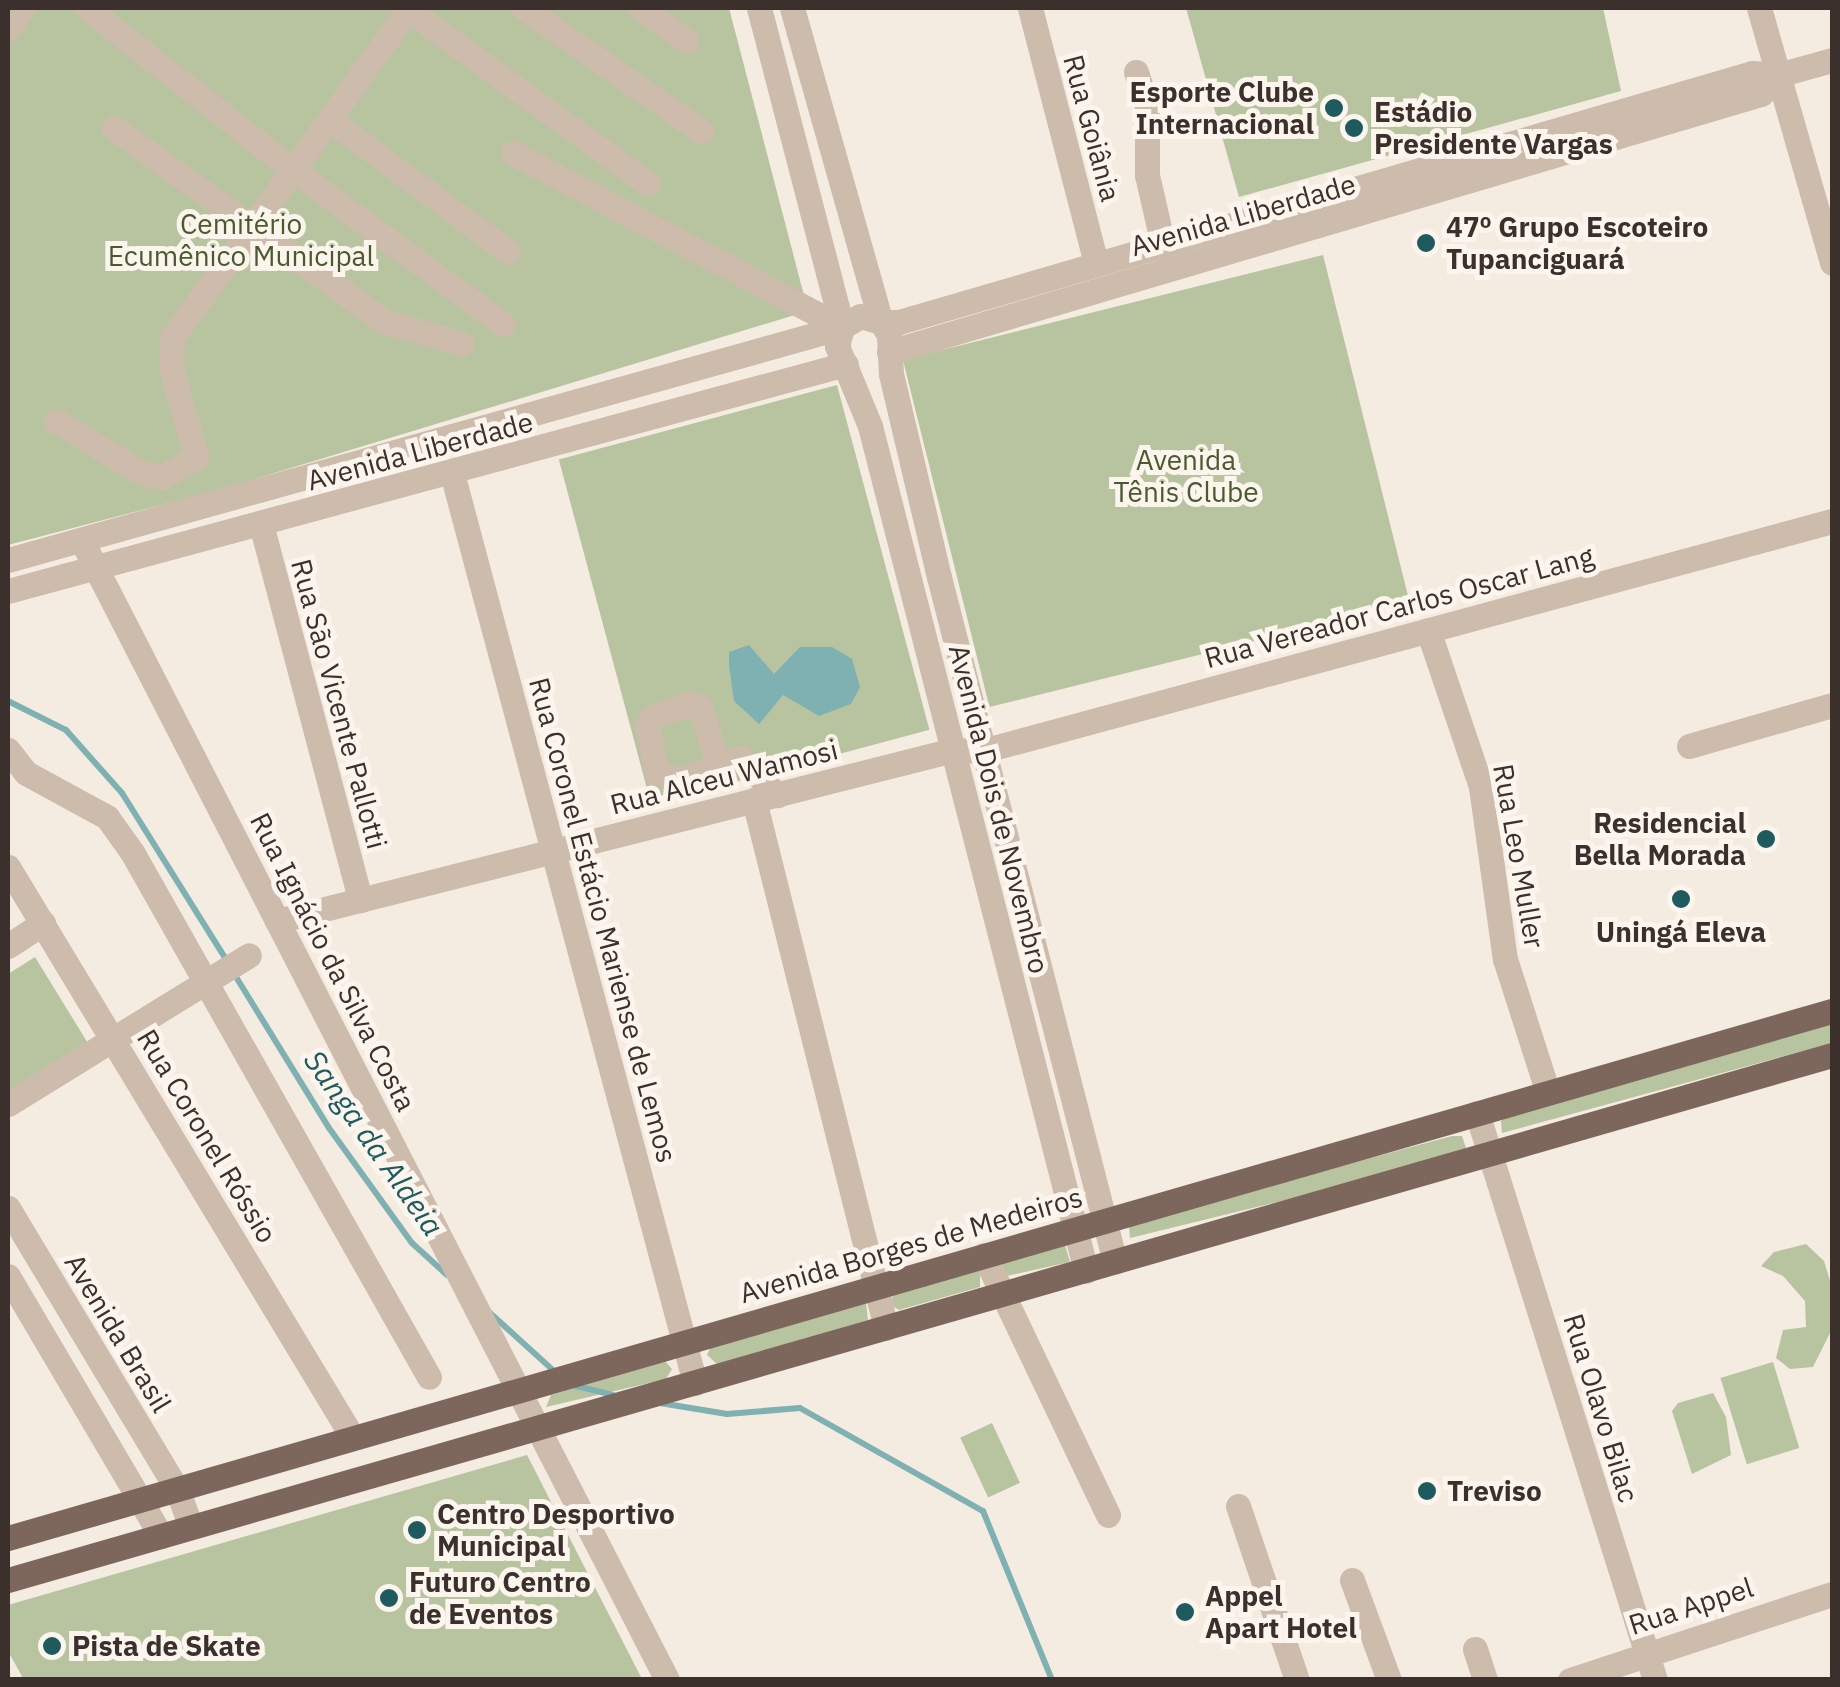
<!DOCTYPE html>
<meta charset="utf-8">
<style>
body{margin:0}
#map{position:relative;width:1840px;height:1687px;overflow:hidden;background:#f4ebe1;font-family:"IBM Plex Sans",sans-serif}
div>[style]{position:absolute}
[style*='--x']{left:calc(var(--x)*1px);top:calc(var(--y)*1px);width:calc(var(--w)*1px);rotate:calc(var(--a)*1deg)}
.green>*{inset:0;background:#b8c4a0;transform-origin:0 0}
.water>*{inset:0;background:#7fb0b2}
.stream>*{height:6px;margin:-3px;padding:0 3px;transform-origin:3px;border-radius:3px;background:#7fb0b2}
.minor>*{height:25px;margin:-12.5px;padding:0 12.5px;transform-origin:12.5px;border-radius:12.5px;background:#cdbbac}
.major>*{height:25px;margin:-12.5px;padding:0 12.5px;transform-origin:12.5px;border-radius:12.5px;background:#7d675c}
.dots>*{width:28px;height:28px;translate:-50% -50%;box-sizing:border-box;border:5px solid #fbf5ee;border-radius:50%}
span{translate:-50% -50%;white-space:nowrap;text-align:center;line-height:1.15;-webkit-text-stroke:10px #fbf5ee;paint-order:stroke}
.poi-label{font-size:28px;color:#3b302b;font-weight:700}
.right{translate:-100% -50%;text-align:right}
.left{translate:0 -50%;text-align:left}
.street-label{font-size:28px;color:#3b302b}
.park-label{font-size:28px;color:#4a5a2e}
.water-label{font-size:30px;color:#1f5a5e;font-style:italic}
.frame{position:absolute;inset:0;border:10px solid #3b302b;pointer-events:none}
</style>
<div id="map">
<div class="green">
<div style="clip-path:polygon(33px 8px,729px 8px,808px 311px,222px 489px,8px 545px,8px 43px)"></div>
<div style="clip-path:polygon(1186px 8px,1603px 8px,1621px 91px,1239px 197px)"></div>
<div style="left:1323px;top:255px;width:358px;height:433px;rotate:76deg"></div>
<div style="left:837px;top:385px;width:357px;height:288px;rotate:75deg"></div>
<div style="clip-path:polygon(35px 957px,89px 1045px,8px 1096px,8px 974px)"></div>
<div style="clip-path:polygon(1832px 1020px,1832px 1043px,1502px 1133px,1501px 1121px,1508px 1116px)"></div>
<div style="clip-path:polygon(1452px 1136px,1462px 1136px,1466px 1148px,1460px 1157px,1130px 1238px,1129px 1226px,1136px 1221px)"></div>
<div style="clip-path:polygon(1806px 1244px,1824px 1261px,1832px 1287px,1832px 1329px,1813px 1367px,1790px 1369px,1776px 1358px,1783px 1330px,1806px 1327px,1805px 1301px,1783px 1276px,1761px 1266px,1774px 1252px)"></div>
<div style="clip-path:polygon(1065px 1245px,1070px 1262px,1002px 1277px,1002px 1261px)"></div>
<div style="clip-path:polygon(973px 1269px,980px 1271px,980px 1287px,899px 1310px,891px 1305px,893px 1293px)"></div>
<div style="clip-path:polygon(866px 1303px,868px 1320px,717px 1364px,707px 1355px,711px 1346px)"></div>
<div style="clip-path:polygon(665px 1361px,672px 1369px,666px 1379px,546px 1407px,551px 1395px)"></div>
<div style="left:1773px;top:1362px;width:90px;height:55px;rotate:73deg"></div>
<div style="clip-path:polygon(1713px 1393px,1726px 1417px,1731px 1455px,1692px 1474px,1672px 1411px,1678px 1403px)"></div>
<div style="left:992px;top:1423px;width:66px;height:35px;rotate:65deg"></div>
<div style="clip-path:polygon(527px 1455px,642px 1679px,24px 1680px,8px 1651px,8px 1605px)"></div>
</div>
<div class="water">
<div style="clip-path:polygon(749px 645px,774px 674px,800px 647px,832px 647px,852px 659px,860px 687px,851px 704px,819px 716px,783px 695px,759px 724px,734px 701px,729px 665px,729px 652px)"></div>
</div>
<div class="stream">
<div style="--x:8;--y:701;--w:65;--a:26.6"></div>
<div style="--x:66;--y:730;--w:84;--a:48.4"></div>
<div style="--x:122;--y:793;--w:198;--a:58"></div>
<div style="--x:233;--y:972;--w:183;--a:58.4"></div>
<div style="--x:329;--y:1128;--w:142;--a:54.2"></div>
<div style="--x:412;--y:1243;--w:47;--a:42.4"></div>
<div style="--x:490;--y:1313;--w:88;--a:42.2"></div>
<div style="--x:568;--y:1384;--w:46;--a:13.7"></div>
<div style="--x:660;--y:1403;--w:68;--a:9.3"></div>
<div style="--x:727;--y:1414;--w:73;--a:-4.7"></div>
<div style="--x:800;--y:1408;--w:210;--a:29.4"></div>
<div style="--x:983;--y:1511;--w:183;--a:67.8"></div>
</div>
<div class="minor">
<div style="--x:87;--y:8;--w:262;--a:38.2"></div>
<div style="--x:293;--y:170;--w:260;--a:36.3"></div>
<div style="--x:406;--y:8;--w:299;--a:36"></div>
<div style="--x:524;--y:8;--w:216;--a:34.8"></div>
<div style="--x:640;--y:8;--w:57;--a:35.1"></div>
<div style="--x:759;--y:8;--w:330;--a:75.4"></div>
<div style="--x:792;--y:8;--w:326;--a:74.2"></div>
<div style="--x:1030;--y:8;--w:263;--a:75.5"></div>
<div style="--x:1759;--y:8;--w:265;--a:74"></div>
<div style="--x:8;--y:29;--w:26;--a:-54"></div>
<div style="--x:1136;--y:72;--w:35;--a:72"></div>
<div style="--x:1147;--y:105;--w:70;--a:90"></div>
<div style="--x:1147;--y:175;--w:72;--a:77.1"></div>
<div style="--x:329;--y:119;--w:222;--a:36.6"></div>
<div style="--x:114;--y:128;--w:332;--a:35.6"></div>
<div style="--x:384;--y:321;--w:81;--a:16.4"></div>
<div style="--x:513;--y:153;--w:372;--a:27.9"></div>
<div style="--x:881;--y:322;--w:18;--a:0"></div>
<div style="--x:899;--y:322;--w:889;--a:-16.27"></div>
<div style="--x:1752;--y:73;--w:26;--a:4"></div>
<div style="--x:1778;--y:75;--w:56;--a:-15.5"></div>
<div style="--x:889;--y:352;--w:909;--a:-16.48"></div>
<div style="--x:1761;--y:94;--w:25;--a:-48"></div>
<div style="--x:56;--y:421;--w:100;--a:31.2"></div>
<div style="--x:142;--y:473;--w:21;--a:11"></div>
<div style="--x:163;--y:477;--w:39;--a:-31"></div>
<div style="--x:196;--y:457;--w:93;--a:-105.5"></div>
<div style="--x:171;--y:367;--w:29;--a:-88"></div>
<div style="--x:172;--y:338;--w:406;--a:-54.3"></div>
<div style="--x:452;--y:473;--w:942;--a:75.05"></div>
<div style="--x:261;--y:524;--w:389;--a:75.2"></div>
<div style="--x:82;--y:541;--w:1280;--a:62.81"></div>
<div style="--x:8;--y:560;--w:866;--a:-15.61"></div>
<div style="--x:8;--y:591;--w:868;--a:-15.16"></div>
<div style="--x:1428;--y:630;--w:166;--a:71.3"></div>
<div style="--x:1481;--y:787;--w:174;--a:82.1"></div>
<div style="--x:1505;--y:959;--w:141;--a:72.2"></div>
<div style="--x:1689;--y:746;--w:149;--a:-16"></div>
<div style="--x:8;--y:750;--w:29;--a:52"></div>
<div style="--x:26;--y:773;--w:92;--a:28.5"></div>
<div style="--x:107;--y:817;--w:43;--a:54.5"></div>
<div style="--x:132;--y:852;--w:603;--a:60.5"></div>
<div style="--x:718;--y:764;--w:60;--a:-107.5"></div>
<div style="--x:700;--y:707;--w:11;--a:-158"></div>
<div style="--x:690;--y:703;--w:40;--a:159.8"></div>
<div style="--x:652;--y:717;--w:10;--a:119"></div>
<div style="--x:647;--y:726;--w:48;--a:78"></div>
<div style="--x:657;--y:773;--w:24;--a:15"></div>
<div style="--x:680;--y:779;--w:65;--a:-19"></div>
<div style="--x:741;--y:758;--w:52;--a:45.8"></div>
<div style="--x:754;--y:800;--w:544;--a:75.96"></div>
<div style="--x:8;--y:867;--w:667;--a:58.86"></div>
<div style="--x:277;--y:921;--w:697;--a:-14.2"></div>
<div style="--x:953;--y:750;--w:29;--a:2"></div>
<div style="--x:982;--y:751;--w:881;--a:-15.14"></div>
<div style="--x:8;--y:946;--w:42;--a:-33.3"></div>
<div style="--x:8;--y:1104;--w:283;--a:-31.7"></div>
<div style="--x:1477;--y:1113;--w:594;--a:72.57"></div>
<div style="--x:8;--y:1208;--w:328;--a:59"></div>
<div style="--x:177;--y:1489;--w:40;--a:69.8"></div>
<div style="--x:984;--y:1255;--w:288;--a:64.5"></div>
<div style="--x:1086;--y:1271;--w:872;--a:-104.34"></div>
<div style="--x:870;--y:426;--w:87;--a:-112.4"></div>
<div style="--x:837;--y:346;--w:20;--a:-75"></div>
<div style="--x:842;--y:327;--w:21;--a:-31"></div>
<div style="--x:860;--y:316;--w:22;--a:16"></div>
<div style="--x:881;--y:322;--w:15;--a:58"></div>
<div style="--x:889;--y:335;--w:39;--a:87"></div>
<div style="--x:891;--y:374;--w:209;--a:76.7"></div>
<div style="--x:939;--y:577;--w:707;--a:75.59"></div>
<div style="--x:8;--y:1276;--w:302;--a:59.5"></div>
<div style="--x:1238;--y:1506;--w:184;--a:71.3"></div>
<div style="--x:1352;--y:1580;--w:107;--a:69.7"></div>
<div style="--x:1475;--y:1649;--w:33;--a:72"></div>
<div style="--x:1570;--y:1680;--w:276;--a:-18.2"></div>
</div>
<div class="major">
<div style="--x:8;--y:1538;--w:1899;--a:-16.12"></div>
<div style="--x:8;--y:1580;--w:1898;--a:-16.06"></div>
</div>
<div class="dots">
<div style="left:1334px;top:108px;background:#1f5a5e"></div>
<div style="left:1354px;top:128px;background:#1f5a5e"></div>
<div style="left:1426px;top:243px;background:#1f5a5e"></div>
<div style="left:1766px;top:839px;background:#1f5a5e"></div>
<div style="left:1681px;top:899px;background:#1f5a5e"></div>
<div style="left:1427px;top:1491px;background:#1f5a5e"></div>
<div style="left:417px;top:1530px;background:#1f5a5e"></div>
<div style="left:389px;top:1598px;background:#1f5a5e"></div>
<div style="left:1185px;top:1612px;background:#1f5a5e"></div>
<div style="left:52px;top:1646px;background:#1f5a5e"></div>
</div>
<div class="poi-label">
<span class="right" style="left:1314px;top:108px">Esporte Clube<br>Internacional</span>
<span class="left" style="left:1374px;top:128px">Estádio<br>Presidente Vargas</span>
<span class="left" style="left:1446px;top:243px">47º Grupo Escoteiro<br>Tupanciguará</span>
<span class="right" style="left:1746px;top:839px">Residencial<br>Bella Morada</span>
<span style="left:1681px;top:932px">Uningá Eleva</span>
<span class="left" style="left:1447px;top:1491px">Treviso</span>
<span class="left" style="left:437px;top:1530px">Centro Desportivo<br>Municipal</span>
<span class="left" style="left:409px;top:1598px">Futuro Centro<br>de Eventos</span>
<span class="left" style="left:1205px;top:1612px">Appel<br>Apart Hotel</span>
<span class="left" style="left:72px;top:1646px">Pista de Skate</span>
</div>
<div class="street-label">
<span style="left:1092px;top:128px;rotate:75deg">Rua Goiânia</span>
<span style="left:1243px;top:215px;rotate:-16deg">Avenida Liberdade</span>
<span style="left:420px;top:451px;rotate:-15deg">Avenida Liberdade</span>
<span style="left:1399px;top:607px;rotate:-15deg">Rua Vereador Carlos Oscar Lang</span>
<span style="left:339px;top:704px;rotate:75deg">Rua São Vicente Pallotti</span>
<span style="left:724px;top:777px;rotate:-14deg">Rua Alceu Wamosi</span>
<span style="left:999px;top:809px;rotate:76deg">Avenida Dois de Novembro</span>
<span style="left:1519px;top:856px;rotate:80deg">Rua Leo Muller</span>
<span style="left:603px;top:920px;rotate:75deg">Rua Coronel Estácio Mariense de Lemos</span>
<span style="left:333px;top:962px;rotate:63deg">Rua Ignácio da Silva Costa</span>
<span style="left:207px;top:1136px;rotate:59deg">Rua Coronel Róssio</span>
<span style="left:911px;top:1245px;rotate:-16deg">Avenida Borges de Medeiros</span>
<span style="left:118px;top:1333px;rotate:59deg">Avenida Brasil</span>
<span style="left:1601px;top:1408px;rotate:73deg">Rua Olavo Bilac</span>
<span style="left:1691px;top:1606px;rotate:-18deg">Rua Appel</span>
</div>
<div class="park-label">
<span style="left:241px;top:240px">Cemitério<br>Ecumênico Municipal</span>
<span style="left:1186px;top:476px">Avenida<br>Tênis Clube</span>
</div>
<div class="water-label">
<span style="left:374px;top:1143px;rotate:55deg">Sanga da Aldeia</span>
</div>
<div class="frame"></div>
</div>
